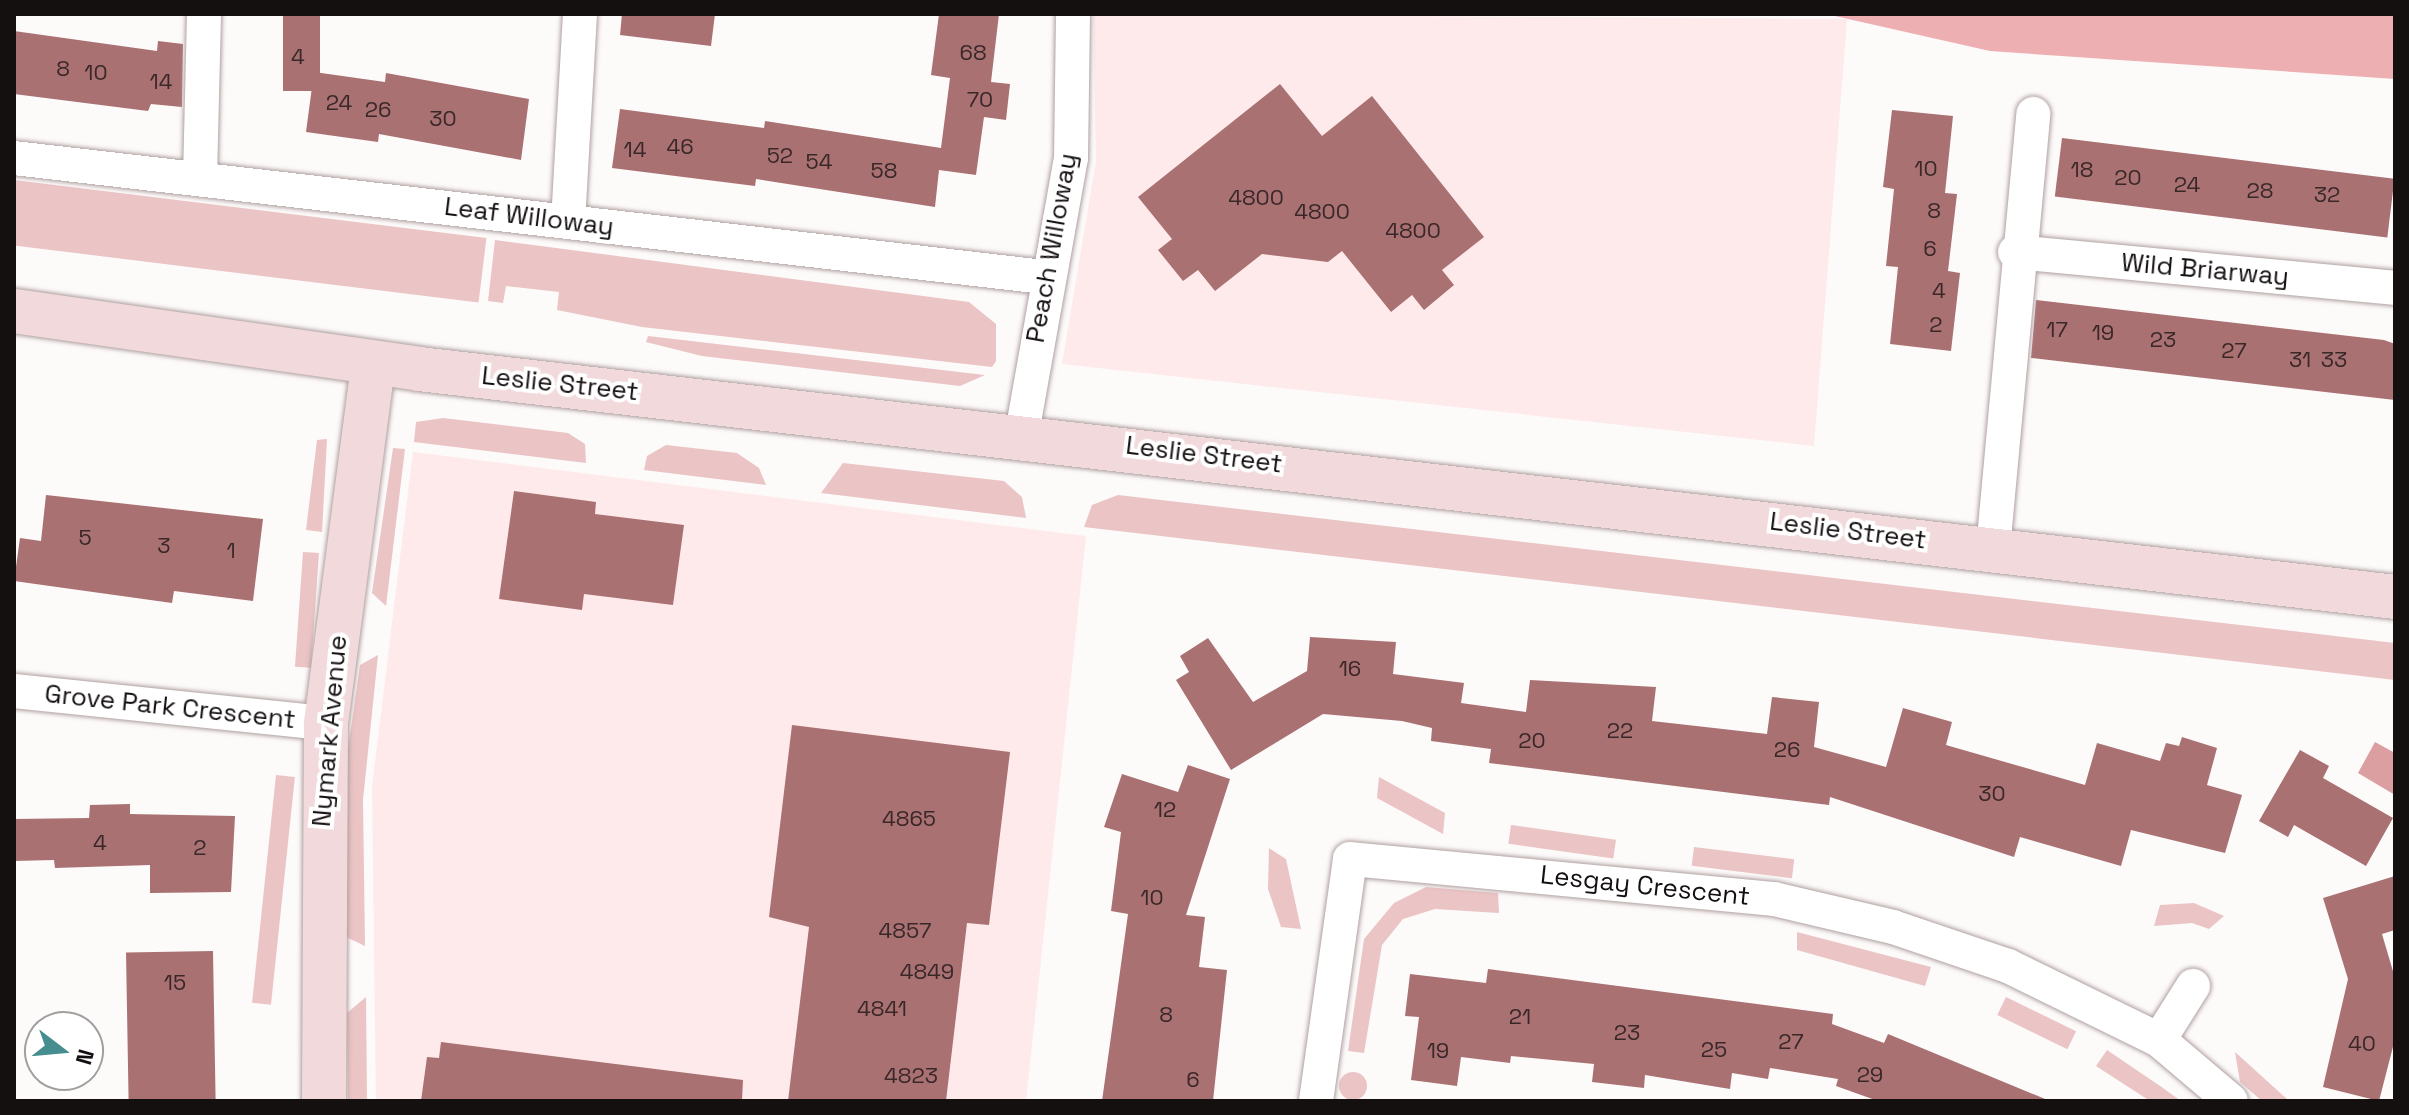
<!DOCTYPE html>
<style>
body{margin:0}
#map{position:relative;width:2409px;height:1115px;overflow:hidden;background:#fdfafa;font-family:"Space Grotesk",sans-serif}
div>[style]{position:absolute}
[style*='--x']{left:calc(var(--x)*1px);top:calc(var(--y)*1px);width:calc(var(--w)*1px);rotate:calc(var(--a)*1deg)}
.built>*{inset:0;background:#feeaeb}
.green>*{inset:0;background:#ebc4c5;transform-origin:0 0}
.round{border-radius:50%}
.forest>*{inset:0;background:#edafb1}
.water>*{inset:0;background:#dc9fa1}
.building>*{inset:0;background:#aa7173;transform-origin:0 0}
.roads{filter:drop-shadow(0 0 2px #afa0a0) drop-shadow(0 0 2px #afa0a0)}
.street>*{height:34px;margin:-17px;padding:0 17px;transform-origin:17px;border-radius:17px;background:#fff}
.secondary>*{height:44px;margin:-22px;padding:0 22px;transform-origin:22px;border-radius:22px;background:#f2dadc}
span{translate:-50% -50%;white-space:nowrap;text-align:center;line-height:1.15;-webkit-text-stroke:8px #fff;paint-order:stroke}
.number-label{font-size:22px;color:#3a2829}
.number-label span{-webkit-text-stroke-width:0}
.street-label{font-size:26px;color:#151010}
.frame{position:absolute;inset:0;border:16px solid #151010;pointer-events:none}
.north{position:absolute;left:24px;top:1011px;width:80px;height:80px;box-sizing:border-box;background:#fff;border:2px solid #a19f9f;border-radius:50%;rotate:106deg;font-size:22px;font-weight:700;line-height:32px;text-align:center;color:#151010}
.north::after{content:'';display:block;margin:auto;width:28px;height:36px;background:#458d8e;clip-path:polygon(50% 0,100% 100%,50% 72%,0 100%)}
</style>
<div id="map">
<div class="built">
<div style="clip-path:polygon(1093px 14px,1847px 19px,1814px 446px,1062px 364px,1096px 161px)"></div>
<div style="clip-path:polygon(413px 452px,1086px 536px,1026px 1101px,376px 1101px,372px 787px)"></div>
</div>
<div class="green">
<div style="left:14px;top:180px;width:476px;height:65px;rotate:7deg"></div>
<div style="clip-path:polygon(495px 240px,969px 302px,996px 324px,996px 361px,992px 367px,642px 327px,557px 310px,559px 292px,506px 286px,503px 303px,488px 301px)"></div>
<div style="clip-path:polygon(648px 336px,778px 351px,985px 375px,960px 386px,702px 356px,646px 342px)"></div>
<div style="clip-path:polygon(443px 418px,568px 433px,585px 444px,586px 463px,414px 442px,416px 422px)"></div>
<div style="clip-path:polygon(327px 439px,322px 532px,306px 530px,317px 440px)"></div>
<div style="clip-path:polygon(666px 445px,737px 453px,759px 468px,766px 485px,644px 470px,647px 456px)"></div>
<div style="clip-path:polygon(393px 448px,405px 449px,386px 606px,372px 593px)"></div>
<div style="clip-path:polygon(843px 463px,1004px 481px,1022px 497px,1026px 518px,821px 493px)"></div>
<div style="clip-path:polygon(1118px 495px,2395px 643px,2395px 680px,1084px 527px,1092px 505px)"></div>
<div style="left:303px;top:552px;width:16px;height:115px;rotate:4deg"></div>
<div style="clip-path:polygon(378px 655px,363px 800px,365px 946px,346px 937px,345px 770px,360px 665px)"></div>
<div style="left:276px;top:775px;width:19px;height:229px;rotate:6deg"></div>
<div style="clip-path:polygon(1379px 777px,1445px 813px,1443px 834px,1377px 798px)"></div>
<div style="left:1511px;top:825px;width:106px;height:19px;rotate:8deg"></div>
<div style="left:1694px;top:847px;width:101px;height:19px;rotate:7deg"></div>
<div style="clip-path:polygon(1269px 848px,1286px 859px,1301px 929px,1281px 927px,1268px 889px)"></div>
<div style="clip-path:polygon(1426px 887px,1498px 893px,1499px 913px,1435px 909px,1403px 919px,1382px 945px,1364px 1053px,1348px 1051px,1364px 939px,1394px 903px)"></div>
<div style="clip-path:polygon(2194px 903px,2224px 916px,2209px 929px,2192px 923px,2154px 926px,2160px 905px)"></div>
<div style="clip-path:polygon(1797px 932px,1931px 967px,1925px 986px,1797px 950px)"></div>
<div style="clip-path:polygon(366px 997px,367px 1101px,348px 1101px,347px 1013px)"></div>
<div style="left:2006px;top:997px;width:78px;height:20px;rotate:26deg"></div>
<div style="clip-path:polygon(2107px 1050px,2163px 1088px,2181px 1101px,2150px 1101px,2096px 1066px)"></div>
<div style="clip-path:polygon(2235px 1052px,2289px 1101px,2262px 1101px,2240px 1082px)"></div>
<div class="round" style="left:1339px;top:1072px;width:28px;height:28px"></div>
</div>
<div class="forest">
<div style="clip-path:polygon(1826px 14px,2395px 14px,2395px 79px,1990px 51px)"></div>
</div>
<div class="water">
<div style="clip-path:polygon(2375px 742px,2395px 753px,2395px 795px,2358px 773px)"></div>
</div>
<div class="building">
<div style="left:283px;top:14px;width:37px;height:77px"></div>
<div style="clip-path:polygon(622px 14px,715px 14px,711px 46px,620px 35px)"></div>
<div style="clip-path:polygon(939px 14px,999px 14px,991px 82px,1010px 84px,1006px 120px,984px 117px,976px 175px,939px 170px,935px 207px,756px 179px,755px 186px,612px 168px,620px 109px,764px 128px,765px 121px,941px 148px,950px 78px,931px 75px)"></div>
<div style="clip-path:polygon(14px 31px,157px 51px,158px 41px,183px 44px,182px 107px,151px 104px,148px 111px,14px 94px)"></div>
<div style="clip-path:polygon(314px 72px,385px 82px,386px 73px,529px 99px,521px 160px,379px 134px,378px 142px,306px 132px)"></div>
<div style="clip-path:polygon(1280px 84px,1322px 136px,1372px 96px,1484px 237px,1442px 270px,1454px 285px,1424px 310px,1412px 295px,1391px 312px,1342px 251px,1328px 262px,1262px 254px,1215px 291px,1198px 270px,1183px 281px,1158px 250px,1172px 239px,1138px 197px)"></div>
<div style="clip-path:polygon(1892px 110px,1953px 116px,1945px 193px,1957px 194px,1948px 271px,1960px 273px,1951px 351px,1890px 344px,1898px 267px,1886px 266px,1894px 189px,1883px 187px)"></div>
<div style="left:2062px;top:138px;width:335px;height:59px;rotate:7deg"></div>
<div style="clip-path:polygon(2036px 300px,2384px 340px,2395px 344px,2395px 400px,2031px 358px)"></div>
<div style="clip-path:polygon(514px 491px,596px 502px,595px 514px,684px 525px,673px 605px,584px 594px,582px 610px,499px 599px)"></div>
<div style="clip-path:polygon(46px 495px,263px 519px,253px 601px,174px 591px,172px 603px,14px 581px,20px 538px,41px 541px)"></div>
<div style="clip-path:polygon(1310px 637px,1396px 642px,1393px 674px,1464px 683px,1461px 703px,1526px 712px,1530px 680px,1656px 687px,1652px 721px,1767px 734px,1772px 697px,1819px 702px,1814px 747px,1886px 767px,1903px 708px,1952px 722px,1946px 745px,2085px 785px,2097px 743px,2160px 761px,2166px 743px,2179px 746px,2182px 737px,2217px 748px,2207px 785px,2242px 795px,2225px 853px,2131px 830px,2121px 866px,2020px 837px,2014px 857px,1830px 797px,1829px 805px,1489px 763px,1491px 749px,1431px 741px,1432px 728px,1402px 721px,1323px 714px,1231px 770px,1176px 680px,1189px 672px,1180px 656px,1208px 638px,1253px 702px,1307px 671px)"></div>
<div style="clip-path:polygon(792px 725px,1010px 752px,989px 925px,967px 923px,946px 1101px,788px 1101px,809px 927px,769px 917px)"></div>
<div style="clip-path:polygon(2300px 750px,2329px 766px,2323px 778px,2393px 818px,2366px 866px,2294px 825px,2288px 837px,2259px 821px)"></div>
<div style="clip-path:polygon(1188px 765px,1230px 779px,1186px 915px,1205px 917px,1199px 967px,1227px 970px,1213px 1101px,1102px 1101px,1128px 914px,1111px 911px,1121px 832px,1104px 827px,1122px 774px,1178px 792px)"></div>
<div style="clip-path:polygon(130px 804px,130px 814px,235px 816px,231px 892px,150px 893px,150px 865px,55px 868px,54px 860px,14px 861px,14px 819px,89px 818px,90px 805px)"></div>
<div style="clip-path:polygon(2395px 876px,2395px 930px,2382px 934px,2395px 978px,2395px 1039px,2379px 1101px,2323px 1087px,2348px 979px,2323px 898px)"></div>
<div style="left:213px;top:951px;width:150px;height:87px;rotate:89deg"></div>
<div style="clip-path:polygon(1488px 969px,1833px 1014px,1832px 1024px,1884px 1043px,1888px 1034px,2050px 1101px,1878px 1101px,1836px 1086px,1838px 1079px,1770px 1068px,1768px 1079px,1732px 1073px,1730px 1089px,1645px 1075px,1644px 1088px,1592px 1082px,1594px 1064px,1511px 1056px,1510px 1063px,1461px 1057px,1457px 1086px,1411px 1080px,1419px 1017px,1405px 1016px,1410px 974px,1486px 983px)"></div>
<div style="clip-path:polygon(441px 1042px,743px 1080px,742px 1101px,421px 1101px,427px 1057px,439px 1058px)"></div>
</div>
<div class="roads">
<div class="street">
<div style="--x:14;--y:158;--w:1037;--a:6.59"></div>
<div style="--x:200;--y:178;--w:164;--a:-88.6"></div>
<div style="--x:568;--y:222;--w:208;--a:-86.7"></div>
<div style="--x:2015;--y:252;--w:382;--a:5.4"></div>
<div style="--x:1022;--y:433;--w:279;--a:-79.9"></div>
<div style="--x:1071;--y:158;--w:144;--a:-89.2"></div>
<div style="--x:1993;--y:549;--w:437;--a:-84.7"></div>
<div style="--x:14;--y:691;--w:314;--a:5.9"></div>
<div style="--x:2159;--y:1040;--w:64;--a:-57.8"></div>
<div style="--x:1316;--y:1101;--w:244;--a:-82"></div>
<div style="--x:1350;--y:859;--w:426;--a:5.4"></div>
<div style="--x:1774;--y:899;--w:122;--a:13.2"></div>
<div style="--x:1893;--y:927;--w:121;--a:18.7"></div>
<div style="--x:2008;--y:966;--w:168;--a:26.1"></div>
<div style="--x:2159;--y:1040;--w:94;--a:40.3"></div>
</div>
<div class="secondary">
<div style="--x:14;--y:311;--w:409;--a:8.1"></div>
<div style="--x:419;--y:369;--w:1989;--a:6.58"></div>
<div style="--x:324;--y:1101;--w:378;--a:-89.7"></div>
<div style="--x:326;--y:723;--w:362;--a:-82.5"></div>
</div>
</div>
<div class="number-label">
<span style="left:973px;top:53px">68</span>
<span style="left:298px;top:57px">4</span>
<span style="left:63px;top:69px">8</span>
<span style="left:96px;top:73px">10</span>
<span style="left:161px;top:82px">14</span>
<span style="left:980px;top:100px">70</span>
<span style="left:339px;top:103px">24</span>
<span style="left:378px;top:110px">26</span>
<span style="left:443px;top:119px">30</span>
<span style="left:680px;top:147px">46</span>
<span style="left:635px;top:150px">14</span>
<span style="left:780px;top:156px">52</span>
<span style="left:819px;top:162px">54</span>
<span style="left:1926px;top:169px">10</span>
<span style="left:2082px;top:170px">18</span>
<span style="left:884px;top:171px">58</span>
<span style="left:2128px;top:178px">20</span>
<span style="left:2187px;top:185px">24</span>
<span style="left:2260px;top:191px">28</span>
<span style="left:2327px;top:195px">32</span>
<span style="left:1256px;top:198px">4800</span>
<span style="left:1934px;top:211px">8</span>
<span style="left:1322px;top:212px">4800</span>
<span style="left:1413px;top:231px">4800</span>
<span style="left:1930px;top:249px">6</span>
<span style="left:1939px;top:291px">4</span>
<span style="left:1936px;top:325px">2</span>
<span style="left:2057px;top:330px">17</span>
<span style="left:2103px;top:333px">19</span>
<span style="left:2163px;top:340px">23</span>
<span style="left:2234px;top:351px">27</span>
<span style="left:2300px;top:360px">31</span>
<span style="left:2334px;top:360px">33</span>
<span style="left:85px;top:538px">5</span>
<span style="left:164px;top:546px">3</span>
<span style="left:231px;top:551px">1</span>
<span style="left:1350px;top:669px">16</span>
<span style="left:1620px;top:731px">22</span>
<span style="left:1532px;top:741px">20</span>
<span style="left:1787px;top:750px">26</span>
<span style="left:1992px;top:794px">30</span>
<span style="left:1165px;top:810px">12</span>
<span style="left:909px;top:819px">4865</span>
<span style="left:100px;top:843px">4</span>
<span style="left:200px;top:848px">2</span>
<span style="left:1152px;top:898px">10</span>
<span style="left:905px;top:931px">4857</span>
<span style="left:927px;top:972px">4849</span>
<span style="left:175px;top:983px">15</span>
<span style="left:882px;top:1009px">4841</span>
<span style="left:1166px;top:1015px">8</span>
<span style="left:1520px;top:1017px">21</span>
<span style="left:1627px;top:1033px">23</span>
<span style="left:1791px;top:1042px">27</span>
<span style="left:2362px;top:1044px">40</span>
<span style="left:1714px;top:1050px">25</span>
<span style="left:1438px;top:1051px">19</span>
<span style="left:1870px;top:1075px">29</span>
<span style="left:911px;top:1076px">4823</span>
<span style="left:1193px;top:1080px">6</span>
</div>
<div class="street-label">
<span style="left:529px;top:217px;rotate:7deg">Leaf Willoway</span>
<span style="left:1052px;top:248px;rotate:-80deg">Peach Willoway</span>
<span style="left:2205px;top:270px;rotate:5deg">Wild Briarway</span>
<span style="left:560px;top:384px;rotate:6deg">Leslie Street</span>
<span style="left:1204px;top:455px;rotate:7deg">Leslie Street</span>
<span style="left:1848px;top:531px;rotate:7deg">Leslie Street</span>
<span style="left:170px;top:707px;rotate:6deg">Grove Park Crescent</span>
<span style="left:330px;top:731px;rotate:-85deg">Nymark Avenue</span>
<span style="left:1645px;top:886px;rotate:6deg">Lesgay Crescent</span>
</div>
<div class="frame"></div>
<div class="north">N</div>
</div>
